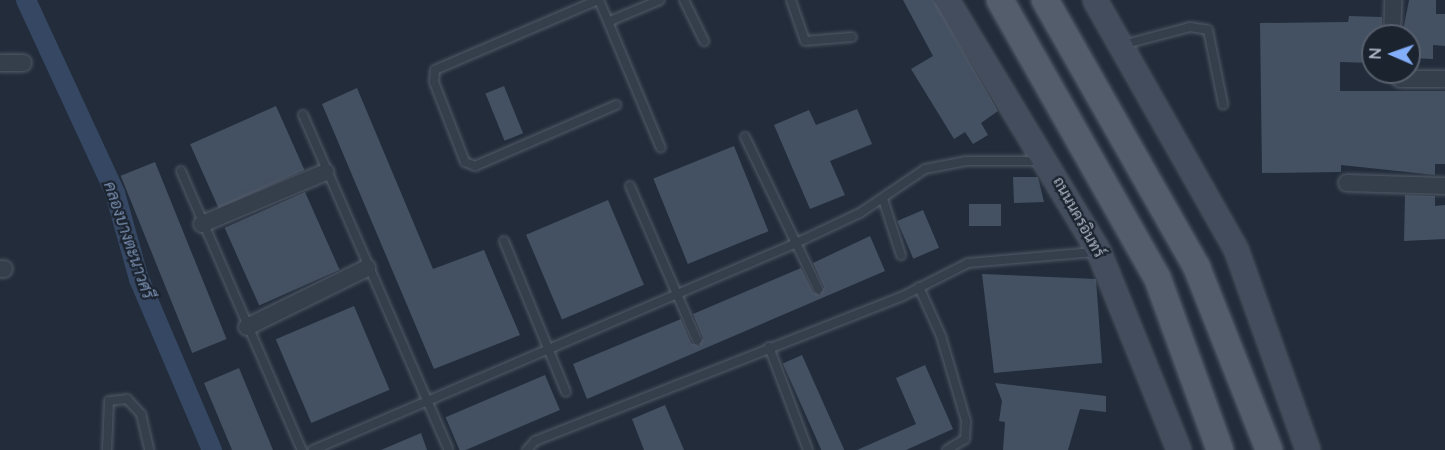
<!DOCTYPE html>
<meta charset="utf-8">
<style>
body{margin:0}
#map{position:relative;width:1445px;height:450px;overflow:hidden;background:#222c3a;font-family:Quicksand,Sarabun,sans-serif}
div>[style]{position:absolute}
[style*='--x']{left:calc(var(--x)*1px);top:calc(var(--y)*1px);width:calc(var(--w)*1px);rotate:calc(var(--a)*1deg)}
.canal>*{height:20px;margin:-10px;padding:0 10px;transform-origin:10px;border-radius:10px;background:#354762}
.building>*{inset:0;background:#445162;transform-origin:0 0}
.roads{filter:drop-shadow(0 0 2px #535b68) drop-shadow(0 0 2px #535b68)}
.service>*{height:8px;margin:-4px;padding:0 4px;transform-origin:4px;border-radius:4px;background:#353e4b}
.minor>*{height:16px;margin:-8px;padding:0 8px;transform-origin:8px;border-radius:8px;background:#353e4b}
.secondary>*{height:22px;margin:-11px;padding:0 11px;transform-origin:11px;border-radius:11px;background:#434d5e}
.primary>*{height:26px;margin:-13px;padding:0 13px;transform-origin:13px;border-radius:13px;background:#535d6b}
span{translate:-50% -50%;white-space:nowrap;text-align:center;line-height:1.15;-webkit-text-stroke:4.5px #1b232f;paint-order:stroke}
.street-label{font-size:15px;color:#b0b8c7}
.water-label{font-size:16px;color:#788eaf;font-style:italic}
.north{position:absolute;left:1361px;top:24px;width:60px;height:60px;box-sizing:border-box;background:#1b232f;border:2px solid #575f6c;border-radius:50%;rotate:272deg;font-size:16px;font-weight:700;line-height:24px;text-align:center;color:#b0b8c7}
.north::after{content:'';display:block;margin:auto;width:21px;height:27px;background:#83aef9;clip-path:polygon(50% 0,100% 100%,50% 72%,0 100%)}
</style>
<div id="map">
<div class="canal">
<div style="--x:26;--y:0;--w:213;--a:65.2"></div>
<div style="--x:115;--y:193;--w:89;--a:74.4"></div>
<div style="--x:139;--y:279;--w:186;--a:66.9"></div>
</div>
<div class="building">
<div style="clip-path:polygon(903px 0,934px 0,998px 111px,981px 123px,988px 135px,973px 144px,965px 132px,954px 139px,911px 69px,933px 56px)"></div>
<div style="clip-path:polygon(1409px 0,1436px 0,1436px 14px,1445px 14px,1445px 46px,1433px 45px,1433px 59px,1411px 58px,1409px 36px,1402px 36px)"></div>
<div style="clip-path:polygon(1349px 16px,1382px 17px,1382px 36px,1373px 36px,1373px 63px,1340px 62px,1340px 91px,1445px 91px,1445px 164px,1435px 164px,1435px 175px,1341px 165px,1341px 172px,1262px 173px,1260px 23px,1348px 22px)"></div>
<div style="left:504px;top:86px;width:51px;height:20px;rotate:68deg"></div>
<div style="clip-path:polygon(357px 88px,433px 269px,484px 250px,520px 335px,434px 369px,322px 104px)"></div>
<div style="left:276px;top:106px;width:70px;height:94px;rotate:66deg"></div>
<div style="clip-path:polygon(857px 109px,872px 144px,830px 161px,845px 195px,810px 209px,774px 125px,809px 110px,816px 125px)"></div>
<div style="left:734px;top:146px;width:92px;height:87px;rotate:68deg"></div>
<div style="left:155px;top:162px;width:191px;height:37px;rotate:68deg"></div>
<div style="clip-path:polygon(1013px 177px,1038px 177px,1044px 202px,1014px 203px)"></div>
<div style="left:305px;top:192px;width:85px;height:88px;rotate:66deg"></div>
<div style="clip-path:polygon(1405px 195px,1435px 196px,1435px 206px,1445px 205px,1445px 239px,1404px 241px)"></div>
<div style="left:608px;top:200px;width:92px;height:89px;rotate:67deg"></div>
<div style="left:969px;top:204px;width:32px;height:22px"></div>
<div style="left:923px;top:210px;width:41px;height:28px;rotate:67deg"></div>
<div style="clip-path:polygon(870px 236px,885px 271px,587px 399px,573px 364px,681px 319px,691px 343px,699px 346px,703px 338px,693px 314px,801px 268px,813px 292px,820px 295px,824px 287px,813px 263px)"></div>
<div style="clip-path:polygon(982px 274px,1096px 279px,1102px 363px,994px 373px)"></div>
<div style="left:354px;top:306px;width:91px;height:85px;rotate:67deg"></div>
<div style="left:802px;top:355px;width:104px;height:21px;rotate:66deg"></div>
<div style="clip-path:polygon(925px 365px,953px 429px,906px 450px,857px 450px,916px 424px,896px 378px)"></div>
<div style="clip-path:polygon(239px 368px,273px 450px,232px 450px,204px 383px)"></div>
<div style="left:545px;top:375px;width:38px;height:108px;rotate:67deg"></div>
<div style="clip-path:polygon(995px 383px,1106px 396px,1106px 412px,1080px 409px,1068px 450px,1003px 450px,1005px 422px,999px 421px,1002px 401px)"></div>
<div style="clip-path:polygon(665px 405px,684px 450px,644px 450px,632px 419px)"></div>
<div style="clip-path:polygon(421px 433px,427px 450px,381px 450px)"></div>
</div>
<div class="roads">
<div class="service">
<div style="--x:598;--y:0;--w:177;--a:156.8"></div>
<div style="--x:435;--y:70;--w:12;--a:95"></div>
<div style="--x:434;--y:82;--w:86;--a:68.8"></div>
<div style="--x:465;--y:162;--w:11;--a:22"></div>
<div style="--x:475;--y:166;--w:154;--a:-23.4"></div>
<div style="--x:599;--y:0;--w:160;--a:67.3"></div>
<div style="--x:684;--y:0;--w:46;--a:64"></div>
<div style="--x:791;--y:0;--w:43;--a:71.1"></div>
<div style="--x:805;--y:41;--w:47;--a:-4.9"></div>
<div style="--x:610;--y:21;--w:54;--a:-22.8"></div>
<div style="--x:1122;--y:45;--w:70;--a:-14.8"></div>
<div style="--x:1190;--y:27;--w:18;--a:9"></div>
<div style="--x:1208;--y:30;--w:76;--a:78.5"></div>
<div style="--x:303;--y:115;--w:364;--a:66.5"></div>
<div style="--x:745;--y:137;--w:169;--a:64.3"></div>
<div style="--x:181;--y:171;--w:304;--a:66.6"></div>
<div style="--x:630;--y:186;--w:168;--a:66.5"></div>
<div style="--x:883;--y:199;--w:59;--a:72.2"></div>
<div style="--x:504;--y:241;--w:163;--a:67.7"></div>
<div style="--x:919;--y:287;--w:54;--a:65.8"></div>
<div style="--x:941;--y:336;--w:89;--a:73.6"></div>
<div style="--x:966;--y:421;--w:18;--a:93"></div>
<div style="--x:965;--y:439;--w:21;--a:149"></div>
<div style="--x:769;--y:347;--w:110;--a:69.3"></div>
<div style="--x:107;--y:450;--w:49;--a:-87.7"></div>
<div style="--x:109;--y:401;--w:18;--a:-6"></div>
<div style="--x:127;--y:399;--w:21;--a:47"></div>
<div style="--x:141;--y:414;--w:37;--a:77"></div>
<div style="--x:313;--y:450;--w:523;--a:-23.18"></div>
<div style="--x:794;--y:244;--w:73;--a:-25.2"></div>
<div style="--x:860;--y:213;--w:78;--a:-34.1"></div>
<div style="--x:925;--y:169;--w:42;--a:-11"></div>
<div style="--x:966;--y:161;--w:76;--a:0"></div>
<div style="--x:527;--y:450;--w:12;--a:-48"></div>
<div style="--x:535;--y:441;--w:393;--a:-21.5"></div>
<div style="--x:901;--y:297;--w:75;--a:-26.9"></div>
<div style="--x:968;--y:263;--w:127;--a:-5"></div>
</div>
<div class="minor">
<div style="--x:1392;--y:36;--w:36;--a:-88"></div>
<div style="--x:0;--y:63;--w:23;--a:0"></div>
<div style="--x:1391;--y:72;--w:12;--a:35"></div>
<div style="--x:1401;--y:79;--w:44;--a:0"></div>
<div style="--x:1347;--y:183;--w:98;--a:1.8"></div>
<div style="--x:202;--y:224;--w:134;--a:-22.8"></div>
<div style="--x:0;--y:269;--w:4;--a:0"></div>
<div style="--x:247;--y:327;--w:134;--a:-26.2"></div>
</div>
<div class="secondary">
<div style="--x:947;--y:0;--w:294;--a:58.9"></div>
<div style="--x:1099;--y:252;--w:214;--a:68"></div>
<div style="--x:1095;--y:0;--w:286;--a:60.5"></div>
<div style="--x:1236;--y:249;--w:214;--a:70.3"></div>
</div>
<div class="primary">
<div style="--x:1000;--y:0;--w:318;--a:60.5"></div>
<div style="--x:1157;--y:277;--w:184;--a:70"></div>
<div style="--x:1045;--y:0;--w:308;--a:60.4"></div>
<div style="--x:1197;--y:268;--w:196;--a:68.4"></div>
</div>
</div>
<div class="street-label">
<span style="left:1079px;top:217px;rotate:61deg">ถนนนครอินทร์</span>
</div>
<div class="water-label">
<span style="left:129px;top:240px;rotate:71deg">คลองบางตะนาวศรี</span>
</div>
<div class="north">N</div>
</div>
